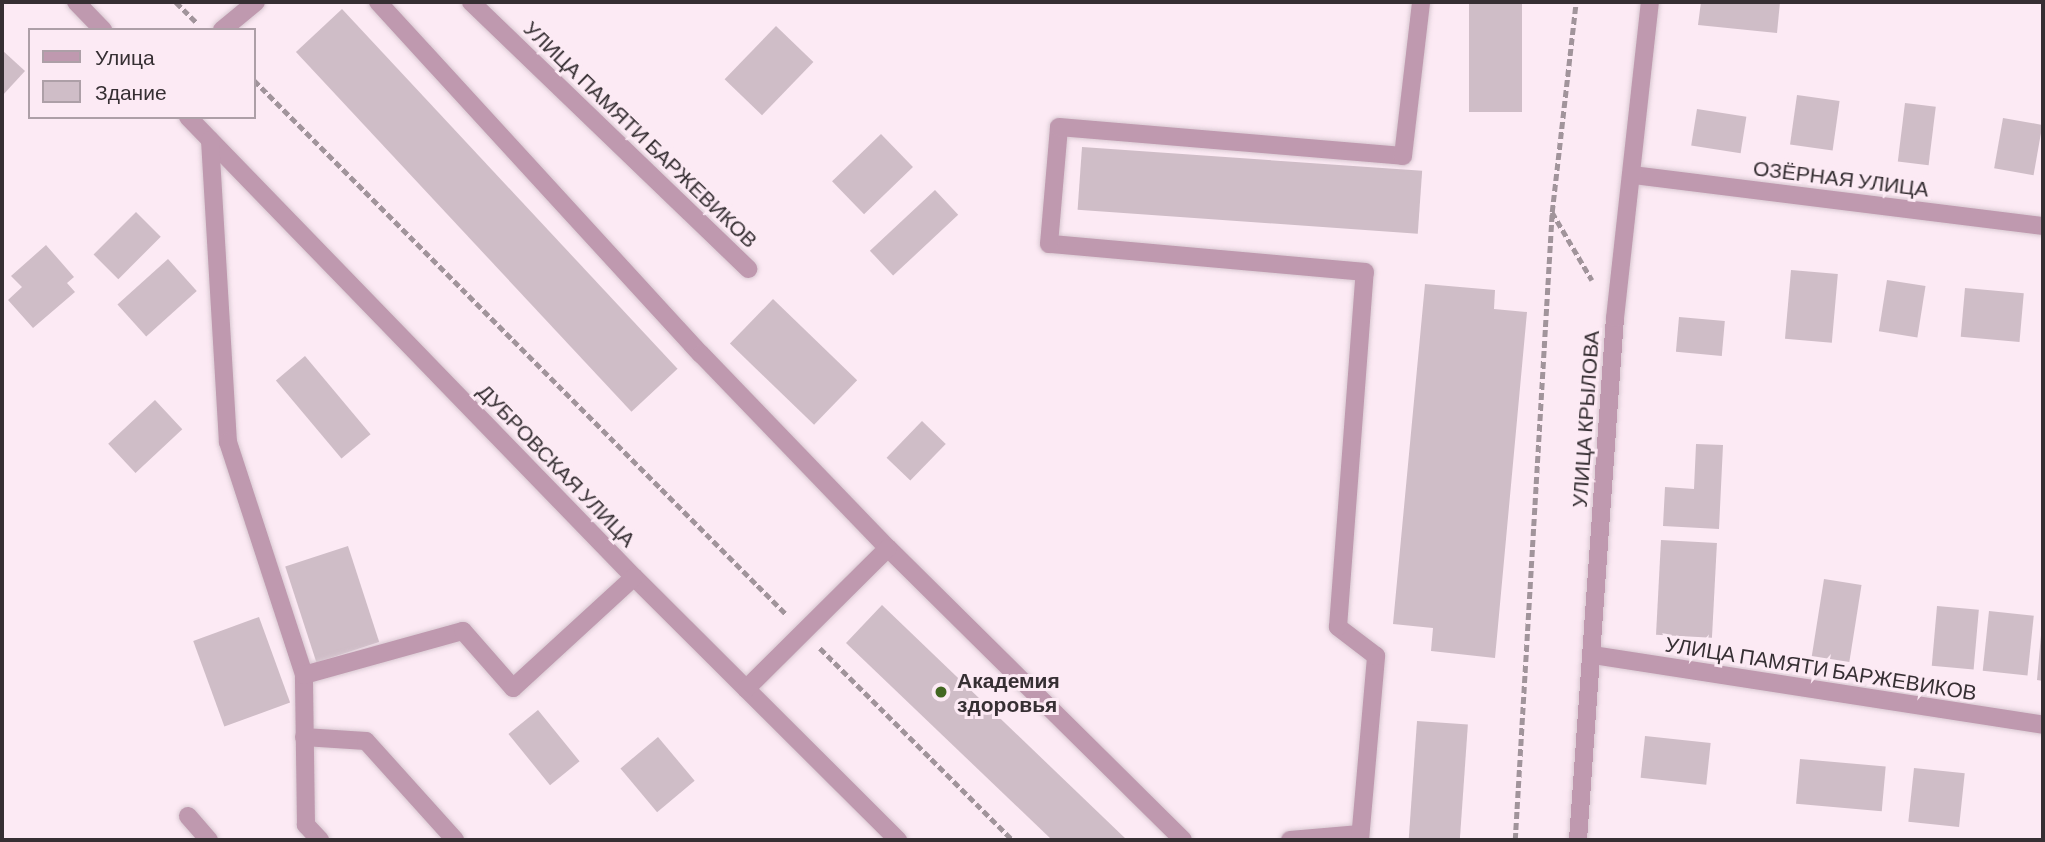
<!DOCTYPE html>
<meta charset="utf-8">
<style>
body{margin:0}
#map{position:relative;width:2045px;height:842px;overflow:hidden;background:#fceaf4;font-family:Barlow,sans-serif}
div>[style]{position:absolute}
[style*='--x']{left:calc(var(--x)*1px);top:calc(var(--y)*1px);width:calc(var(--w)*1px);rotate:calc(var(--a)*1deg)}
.building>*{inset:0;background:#cfbdc7;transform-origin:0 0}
.path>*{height:4.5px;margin-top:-2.25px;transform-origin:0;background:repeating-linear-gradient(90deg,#a1949b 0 7px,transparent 0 10.5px)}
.roads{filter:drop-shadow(0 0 2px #d8c8d1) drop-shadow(0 0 2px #d8c8d1)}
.minor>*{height:18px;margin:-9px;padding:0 9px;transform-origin:9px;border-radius:9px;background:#bf99af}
.dots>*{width:19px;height:19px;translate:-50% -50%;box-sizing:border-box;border:4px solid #fceaf4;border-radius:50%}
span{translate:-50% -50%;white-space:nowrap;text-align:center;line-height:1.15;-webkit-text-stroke:6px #fceaf4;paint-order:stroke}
.street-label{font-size:21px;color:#362f33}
.poi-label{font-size:21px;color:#362f33;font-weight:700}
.left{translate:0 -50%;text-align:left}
.frame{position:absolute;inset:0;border:4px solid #362f33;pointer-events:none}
.legend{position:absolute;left:28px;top:28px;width:228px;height:91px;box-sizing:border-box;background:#fceaf4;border:2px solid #ad9fa7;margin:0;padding:9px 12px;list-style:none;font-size:21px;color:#362f33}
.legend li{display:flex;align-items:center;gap:14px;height:35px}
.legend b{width:35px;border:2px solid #ad9fa7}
</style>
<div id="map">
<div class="building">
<div style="left:1469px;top:2px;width:53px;height:110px"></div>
<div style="clip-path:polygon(1701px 2px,1780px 2px,1777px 33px,1698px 25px)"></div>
<div style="left:342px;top:9px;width:492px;height:63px;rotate:47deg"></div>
<div style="left:776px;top:26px;width:52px;height:74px;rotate:44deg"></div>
<div style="clip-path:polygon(2px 50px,25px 71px,2px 96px)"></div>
<div style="left:1797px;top:95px;width:43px;height:50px;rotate:8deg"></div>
<div style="left:1905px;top:103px;width:31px;height:59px;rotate:7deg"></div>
<div style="left:1697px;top:109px;width:50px;height:37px;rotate:9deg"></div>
<div style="left:2003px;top:118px;width:40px;height:51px;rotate:10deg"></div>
<div style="left:881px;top:134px;width:46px;height:68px;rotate:46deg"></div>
<div style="left:1082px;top:147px;width:341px;height:63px;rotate:4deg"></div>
<div style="left:935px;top:190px;width:34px;height:89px;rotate:47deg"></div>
<div style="left:136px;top:212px;width:35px;height:60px;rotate:45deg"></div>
<div style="clip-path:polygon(46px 245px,74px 277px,67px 283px,75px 292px,33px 328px,8px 300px,22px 287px,11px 276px)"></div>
<div style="left:168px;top:259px;width:43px;height:68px;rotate:48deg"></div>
<div style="left:1791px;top:270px;width:47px;height:69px;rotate:5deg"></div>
<div style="left:1887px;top:280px;width:39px;height:52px;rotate:9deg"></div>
<div style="clip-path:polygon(1425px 284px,1495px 290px,1494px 309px,1527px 312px,1495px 658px,1431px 651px,1433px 628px,1393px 624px)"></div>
<div style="left:1965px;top:288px;width:59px;height:49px;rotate:5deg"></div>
<div style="left:773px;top:299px;width:117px;height:62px;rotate:44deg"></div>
<div style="left:1679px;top:317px;width:46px;height:35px;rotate:5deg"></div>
<div style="left:305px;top:356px;width:102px;height:38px;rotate:50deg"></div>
<div style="left:155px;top:400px;width:40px;height:64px;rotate:47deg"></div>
<div style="left:922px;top:421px;width:33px;height:51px;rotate:44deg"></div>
<div style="clip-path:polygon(1696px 444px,1723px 445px,1719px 529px,1663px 526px,1665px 487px,1694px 489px)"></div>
<div style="left:1661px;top:540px;width:56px;height:95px;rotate:3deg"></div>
<div style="left:348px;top:546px;width:101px;height:66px;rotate:72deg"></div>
<div style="left:1824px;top:579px;width:38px;height:78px;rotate:9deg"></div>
<div style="clip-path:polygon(882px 605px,1127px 840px,1052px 840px,846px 643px)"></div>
<div style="left:1937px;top:606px;width:42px;height:60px;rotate:5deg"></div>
<div style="left:1989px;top:611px;width:45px;height:60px;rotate:6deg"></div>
<div style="left:259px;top:617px;width:91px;height:70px;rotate:70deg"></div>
<div style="clip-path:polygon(2041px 635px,2043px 635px,2043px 681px,2037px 680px)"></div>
<div style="left:538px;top:710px;width:66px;height:38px;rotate:51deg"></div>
<div style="left:1417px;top:721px;width:51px;height:120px;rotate:4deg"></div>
<div style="left:1645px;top:736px;width:66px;height:42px;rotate:6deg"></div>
<div style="left:658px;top:737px;width:57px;height:49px;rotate:50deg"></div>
<div style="left:1800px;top:759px;width:86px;height:45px;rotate:5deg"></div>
<div style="left:1914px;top:768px;width:51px;height:54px;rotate:6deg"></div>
</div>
<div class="path">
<div style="--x:176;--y:2;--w:31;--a:45"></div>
<div style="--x:254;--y:80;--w:755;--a:45.11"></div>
<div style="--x:1552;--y:212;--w:79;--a:59.5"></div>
<div style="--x:820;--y:648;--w:272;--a:44.9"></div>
<div style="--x:1515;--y:840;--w:629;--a:-86.63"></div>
<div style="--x:1552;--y:212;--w:211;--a:-83.5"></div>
</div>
<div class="roads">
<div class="minor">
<div style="--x:76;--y:2;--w:39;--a:46"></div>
<div style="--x:378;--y:2;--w:478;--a:47.5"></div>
<div style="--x:701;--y:354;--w:269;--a:46.1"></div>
<div style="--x:888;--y:548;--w:415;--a:44.7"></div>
<div style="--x:471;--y:2;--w:385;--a:43.9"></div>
<div style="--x:222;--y:30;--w:44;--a:-39.5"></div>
<div style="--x:188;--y:117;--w:641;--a:45.89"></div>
<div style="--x:634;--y:577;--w:373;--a:44.9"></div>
<div style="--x:210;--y:140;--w:303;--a:86.6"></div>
<div style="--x:228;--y:442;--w:245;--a:71.9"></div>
<div style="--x:1633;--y:175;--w:413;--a:7.1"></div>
<div style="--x:1593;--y:655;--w:455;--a:8.8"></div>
<div style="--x:746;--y:689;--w:200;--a:-44.8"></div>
<div style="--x:304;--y:737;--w:62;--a:3.7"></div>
<div style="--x:366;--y:741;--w:133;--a:48"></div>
<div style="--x:188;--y:816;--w:32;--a:49"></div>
<div style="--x:320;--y:840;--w:21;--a:-133"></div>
<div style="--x:306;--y:825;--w:150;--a:-90.8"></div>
<div style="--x:304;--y:675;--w:165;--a:-15.5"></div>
<div style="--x:463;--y:631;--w:76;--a:48.7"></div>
<div style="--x:513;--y:688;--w:164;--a:-42.5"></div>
<div style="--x:1290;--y:840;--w:70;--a:-4.9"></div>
<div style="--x:1360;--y:840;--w:185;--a:-85"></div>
<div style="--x:1376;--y:656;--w:48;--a:-142.7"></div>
<div style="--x:1338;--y:627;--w:356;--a:-85.7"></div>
<div style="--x:1365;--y:272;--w:317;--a:-174.9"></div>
<div style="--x:1049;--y:244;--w:117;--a:-85.1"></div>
<div style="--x:1059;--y:127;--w:345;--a:4.8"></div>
<div style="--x:1403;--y:156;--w:155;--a:-83.3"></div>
<div style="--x:1578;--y:840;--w:523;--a:-85.95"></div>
<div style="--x:1615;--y:318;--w:318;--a:-83.7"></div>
</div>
</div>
<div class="dots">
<div style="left:941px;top:692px;background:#426721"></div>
</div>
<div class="street-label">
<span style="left:641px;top:134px;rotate:44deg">УЛИЦА ПАМЯТИ БАРЖЕВИКОВ</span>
<span style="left:1841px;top:178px;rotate:7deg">ОЗЁРНАЯ УЛИЦА</span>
<span style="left:1585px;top:419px;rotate:-86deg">УЛИЦА КРЫЛОВА</span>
<span style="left:557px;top:465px;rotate:46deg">ДУБРОВСКАЯ УЛИЦА</span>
<span style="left:1821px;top:668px;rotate:9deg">УЛИЦА ПАМЯТИ БАРЖЕВИКОВ</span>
</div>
<div class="poi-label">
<span class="left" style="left:957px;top:692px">Академия<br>здоровья</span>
</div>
<div class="frame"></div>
<ul class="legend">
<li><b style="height:9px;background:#bf99af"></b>Улица</li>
<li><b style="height:19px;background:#cfbdc7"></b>Здание</li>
</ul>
</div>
